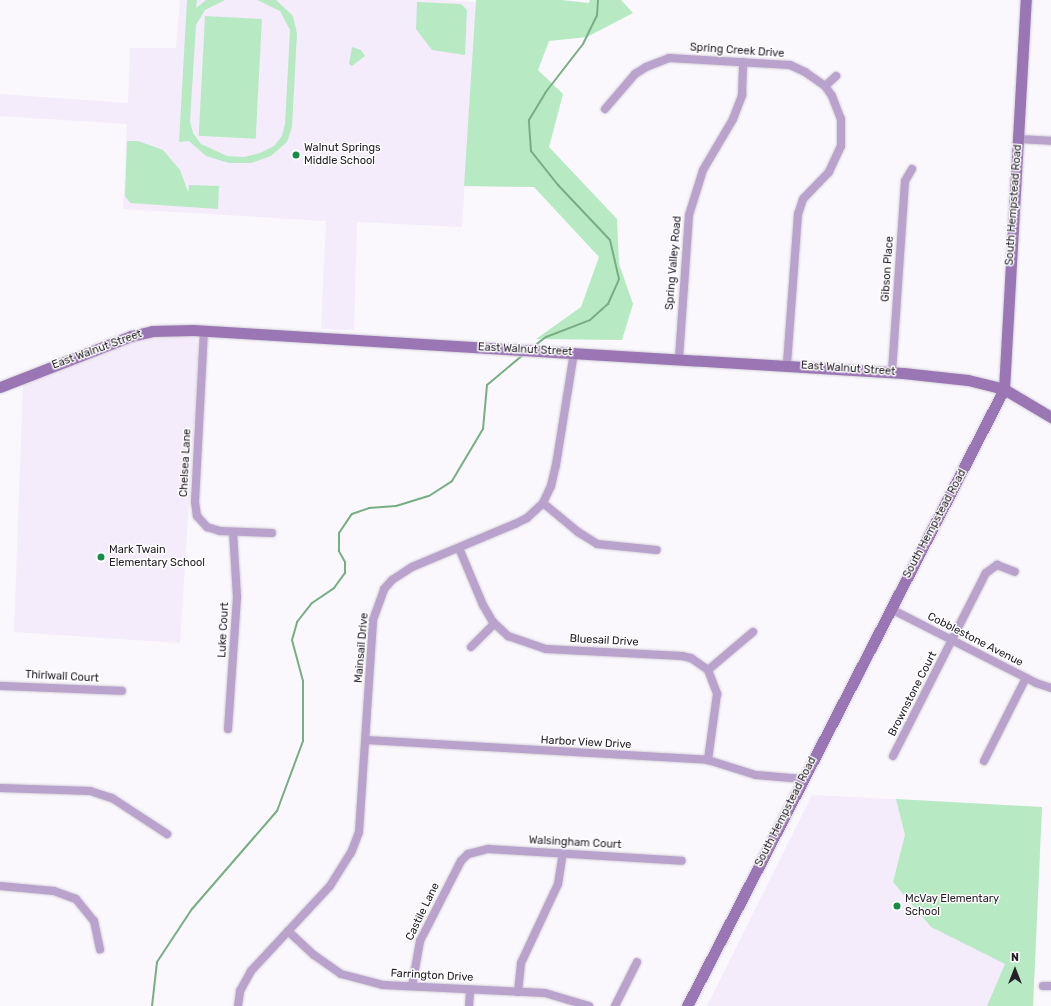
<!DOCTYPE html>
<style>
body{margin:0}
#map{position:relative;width:1051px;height:1006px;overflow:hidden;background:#faf7fd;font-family:Rubik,sans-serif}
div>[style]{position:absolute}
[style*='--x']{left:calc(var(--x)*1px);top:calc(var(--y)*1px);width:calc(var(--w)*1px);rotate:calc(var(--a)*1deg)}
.built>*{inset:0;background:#f4ecfa}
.green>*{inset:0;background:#b7eac3;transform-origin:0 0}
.stream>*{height:2px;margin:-1px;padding:0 1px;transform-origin:1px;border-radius:1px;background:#77ae84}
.roads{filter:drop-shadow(0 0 1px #d4d0d7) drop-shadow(0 0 1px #d4d0d7)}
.street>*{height:8px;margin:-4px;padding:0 4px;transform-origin:4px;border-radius:4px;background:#b9a2cc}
.secondary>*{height:11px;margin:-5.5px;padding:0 5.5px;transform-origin:5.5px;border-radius:5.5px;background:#9a77b4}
.dots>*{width:11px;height:11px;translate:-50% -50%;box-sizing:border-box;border:2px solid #fff;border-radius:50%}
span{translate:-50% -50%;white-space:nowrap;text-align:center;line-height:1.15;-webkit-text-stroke:3px #fff;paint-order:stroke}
.street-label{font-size:11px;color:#26202a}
.poi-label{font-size:11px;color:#26202a}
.left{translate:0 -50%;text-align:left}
.north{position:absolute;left:995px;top:950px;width:40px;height:40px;-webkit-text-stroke:3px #fff;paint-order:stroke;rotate:0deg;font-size:11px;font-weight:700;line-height:16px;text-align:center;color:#26202a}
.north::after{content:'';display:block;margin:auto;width:14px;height:18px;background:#26202a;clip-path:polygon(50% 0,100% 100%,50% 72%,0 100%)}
</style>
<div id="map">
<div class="built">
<div style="clip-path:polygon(180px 0,441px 0,476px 2px,462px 227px,357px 222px,354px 330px,321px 329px,326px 221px,123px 209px,127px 124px,0 116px,0 94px,128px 103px,130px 48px,176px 48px)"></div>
<div style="clip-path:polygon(154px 336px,195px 336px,199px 346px,180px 643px,14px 632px,23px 385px,131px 342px)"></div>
<div style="clip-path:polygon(812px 795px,1042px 807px,1033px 1006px,707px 1006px)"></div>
</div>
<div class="green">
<div style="clip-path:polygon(187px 0,197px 0,196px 8px,206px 0,225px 0,205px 10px,196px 25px,190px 121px,193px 133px,201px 144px,227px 156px,244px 157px,260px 153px,274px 146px,282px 136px,285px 124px,290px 30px,280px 11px,257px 0,276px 0,293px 16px,297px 34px,292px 127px,287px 142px,271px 156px,251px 163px,229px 163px,206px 156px,189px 141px,179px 142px)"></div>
<div style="clip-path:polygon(476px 0,562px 0,589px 3px,590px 0,621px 0,633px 13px,587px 37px,549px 41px,538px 70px,563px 94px,549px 147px,617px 219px,619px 264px,633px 304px,622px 340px,536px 339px,581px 307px,599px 257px,534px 187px,464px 186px)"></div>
<div style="clip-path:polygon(417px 2px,461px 4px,467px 10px,465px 55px,432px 50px,416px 29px)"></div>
<div style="left:205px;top:16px;width:57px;height:120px;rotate:3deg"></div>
<div style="clip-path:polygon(352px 47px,361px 50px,365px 56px,352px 66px,349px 64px)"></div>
<div style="clip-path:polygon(127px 141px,138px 141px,163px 150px,180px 170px,188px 192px,189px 185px,219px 186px,218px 209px,130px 203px,125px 196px)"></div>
<div style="clip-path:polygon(896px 799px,1042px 807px,1033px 1006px,987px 1006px,1005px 964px,931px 927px,893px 882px,905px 835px)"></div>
</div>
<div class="stream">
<div style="--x:534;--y:346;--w:15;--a:-37"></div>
<div style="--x:546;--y:337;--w:47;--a:-21.1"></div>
<div style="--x:590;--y:320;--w:24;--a:-42"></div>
<div style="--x:608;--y:304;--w:27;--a:-66"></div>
<div style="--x:619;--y:279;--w:40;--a:-103"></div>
<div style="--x:610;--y:240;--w:76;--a:-133.4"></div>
<div style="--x:558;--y:185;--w:43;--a:-128.5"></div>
<div style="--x:531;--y:151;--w:31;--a:-94"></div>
<div style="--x:529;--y:120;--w:31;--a:-59"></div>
<div style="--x:545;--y:93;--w:62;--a:-52.2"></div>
<div style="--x:583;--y:44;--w:32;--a:-64"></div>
<div style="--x:597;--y:15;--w:15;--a:-86"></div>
<div style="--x:152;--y:1006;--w:44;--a:-83.5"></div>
<div style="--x:157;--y:962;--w:64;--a:-56.6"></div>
<div style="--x:192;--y:909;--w:130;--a:-49.1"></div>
<div style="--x:277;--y:811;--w:75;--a:-69.6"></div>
<div style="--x:303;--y:741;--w:60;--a:-90"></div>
<div style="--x:303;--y:681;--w:42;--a:-105"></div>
<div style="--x:292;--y:640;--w:19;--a:-74"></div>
<div style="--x:297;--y:622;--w:24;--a:-52"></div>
<div style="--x:312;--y:603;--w:27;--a:-34"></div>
<div style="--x:334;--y:588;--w:19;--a:-54"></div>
<div style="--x:345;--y:573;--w:11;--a:-90"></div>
<div style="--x:345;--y:562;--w:13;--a:-119"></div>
<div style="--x:339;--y:551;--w:18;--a:-90"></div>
<div style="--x:339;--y:533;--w:23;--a:-56"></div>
<div style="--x:352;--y:514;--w:18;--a:-19"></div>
<div style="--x:369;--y:508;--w:27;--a:-4"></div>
<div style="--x:396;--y:506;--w:34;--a:-17"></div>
<div style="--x:429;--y:496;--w:27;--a:-33"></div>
<div style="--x:452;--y:481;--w:61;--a:-59.2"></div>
<div style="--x:483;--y:429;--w:44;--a:-84.8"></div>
<div style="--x:487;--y:385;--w:48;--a:-40"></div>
</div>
<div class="roads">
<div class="street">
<div style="--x:825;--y:86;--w:15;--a:-42"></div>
<div style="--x:605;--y:109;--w:46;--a:-49.4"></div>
<div style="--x:635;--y:74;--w:13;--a:-32"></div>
<div style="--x:646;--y:67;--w:25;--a:-21"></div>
<div style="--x:669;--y:58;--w:121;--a:3.3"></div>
<div style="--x:790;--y:65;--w:17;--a:25"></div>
<div style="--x:805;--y:72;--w:24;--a:35"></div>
<div style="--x:825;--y:86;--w:12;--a:55"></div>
<div style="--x:832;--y:96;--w:25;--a:69"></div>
<div style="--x:841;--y:119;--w:27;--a:90"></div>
<div style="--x:841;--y:146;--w:29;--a:115"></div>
<div style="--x:829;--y:172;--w:37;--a:134"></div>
<div style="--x:803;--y:199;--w:16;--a:108"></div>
<div style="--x:798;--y:214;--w:151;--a:94.2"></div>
<div style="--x:1018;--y:139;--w:33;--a:3"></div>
<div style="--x:204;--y:330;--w:172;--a:93"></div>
<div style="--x:195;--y:502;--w:14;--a:82"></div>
<div style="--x:197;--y:516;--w:15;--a:48"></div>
<div style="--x:207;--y:527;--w:14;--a:17"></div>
<div style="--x:220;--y:531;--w:52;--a:2.2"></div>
<div style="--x:679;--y:358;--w:143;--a:-86"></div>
<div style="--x:689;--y:215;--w:47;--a:-72.7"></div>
<div style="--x:703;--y:170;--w:59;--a:-59.5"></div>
<div style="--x:733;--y:119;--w:26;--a:-69"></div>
<div style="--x:742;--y:95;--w:33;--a:-88"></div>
<div style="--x:892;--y:372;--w:191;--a:-86.1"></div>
<div style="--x:905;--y:181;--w:14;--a:-60"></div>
<div style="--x:543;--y:503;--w:45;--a:39.6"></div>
<div style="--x:578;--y:532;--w:22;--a:32"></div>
<div style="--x:597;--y:544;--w:60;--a:5.7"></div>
<div style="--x:459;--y:548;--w:62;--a:67.2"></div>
<div style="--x:483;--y:605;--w:20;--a:60"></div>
<div style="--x:493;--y:622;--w:21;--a:43"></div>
<div style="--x:508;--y:636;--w:40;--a:18.9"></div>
<div style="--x:546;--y:649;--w:136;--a:2.9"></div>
<div style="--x:682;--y:656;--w:9;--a:13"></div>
<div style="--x:691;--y:658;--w:21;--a:35"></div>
<div style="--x:708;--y:670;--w:26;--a:69"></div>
<div style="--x:717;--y:694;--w:67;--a:97.8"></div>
<div style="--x:891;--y:609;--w:163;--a:27"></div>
<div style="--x:1036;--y:683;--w:16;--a:18"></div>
<div style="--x:471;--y:647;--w:33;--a:-45"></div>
<div style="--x:708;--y:670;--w:59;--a:-40.2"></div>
<div style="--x:0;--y:686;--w:122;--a:2.3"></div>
<div style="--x:228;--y:729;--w:132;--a:-86.1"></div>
<div style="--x:237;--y:597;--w:65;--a:-93.5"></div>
<div style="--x:366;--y:740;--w:343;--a:3.3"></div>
<div style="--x:708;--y:760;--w:50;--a:17.4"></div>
<div style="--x:756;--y:775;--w:47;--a:4.9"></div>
<div style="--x:893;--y:756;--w:205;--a:-63.1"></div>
<div style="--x:986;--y:573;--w:14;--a:-36"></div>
<div style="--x:997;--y:565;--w:19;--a:21"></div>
<div style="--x:984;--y:761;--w:93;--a:-63.2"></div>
<div style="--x:0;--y:788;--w:90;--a:1.9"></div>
<div style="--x:90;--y:791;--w:23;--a:18"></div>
<div style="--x:112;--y:798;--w:66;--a:33.2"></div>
<div style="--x:0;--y:886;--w:54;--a:5.3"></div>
<div style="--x:54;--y:891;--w:23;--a:20"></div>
<div style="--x:76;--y:899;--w:28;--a:51"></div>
<div style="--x:94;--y:921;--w:29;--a:78"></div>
<div style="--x:288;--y:931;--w:35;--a:43"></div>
<div style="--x:314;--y:955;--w:33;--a:35"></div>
<div style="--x:341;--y:974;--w:43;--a:14.7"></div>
<div style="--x:383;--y:985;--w:162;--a:2.8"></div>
<div style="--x:545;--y:993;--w:46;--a:16.5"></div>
<div style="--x:412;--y:986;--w:46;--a:-79.9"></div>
<div style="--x:420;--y:941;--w:90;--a:-62.9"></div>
<div style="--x:461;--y:861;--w:10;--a:-45"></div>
<div style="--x:468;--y:854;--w:21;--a:-14"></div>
<div style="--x:488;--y:849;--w:194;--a:3.5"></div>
<div style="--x:1043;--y:986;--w:8;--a:0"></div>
<div style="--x:518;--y:992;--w:29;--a:-84"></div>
<div style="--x:521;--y:963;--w:87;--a:-64.9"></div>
<div style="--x:558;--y:884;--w:31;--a:-81"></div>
<div style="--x:238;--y:1006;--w:15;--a:-82"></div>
<div style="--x:240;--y:991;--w:23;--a:-61"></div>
<div style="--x:251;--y:971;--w:116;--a:-47.1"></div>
<div style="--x:330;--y:886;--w:39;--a:-58"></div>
<div style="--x:351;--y:853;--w:22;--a:-69"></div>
<div style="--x:359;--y:832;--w:212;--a:-86.2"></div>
<div style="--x:373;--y:620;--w:33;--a:-70"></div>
<div style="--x:384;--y:589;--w:12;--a:-48"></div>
<div style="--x:392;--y:580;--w:24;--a:-33"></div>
<div style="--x:412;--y:567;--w:112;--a:-22.7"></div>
<div style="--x:515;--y:524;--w:13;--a:-27"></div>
<div style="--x:527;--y:518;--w:22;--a:-43"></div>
<div style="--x:543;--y:503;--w:19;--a:-65"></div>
<div style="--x:551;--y:486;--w:22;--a:-77"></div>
<div style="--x:556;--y:465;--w:114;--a:-80.9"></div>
<div style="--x:469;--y:1006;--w:16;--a:-86"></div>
<div style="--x:615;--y:1006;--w:49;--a:-63.4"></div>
</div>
<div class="secondary">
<div style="--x:0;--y:387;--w:141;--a:-21.3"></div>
<div style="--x:131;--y:336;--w:22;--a:-13"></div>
<div style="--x:152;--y:331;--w:41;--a:-1.4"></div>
<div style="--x:193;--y:330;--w:711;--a:3.47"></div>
<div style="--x:903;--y:373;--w:65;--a:6.1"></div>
<div style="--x:968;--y:380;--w:37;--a:14"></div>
<div style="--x:1004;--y:389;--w:55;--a:30.8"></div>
<div style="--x:687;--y:1006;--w:694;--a:-62.81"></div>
<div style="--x:1004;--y:389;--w:390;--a:-86.8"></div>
</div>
</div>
<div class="dots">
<div style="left:296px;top:155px;background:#178d48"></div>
<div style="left:101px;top:557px;background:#178d48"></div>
<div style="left:897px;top:906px;background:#178d48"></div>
</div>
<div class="street-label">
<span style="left:737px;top:51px;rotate:4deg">Spring Creek Drive</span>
<span style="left:1014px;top:205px;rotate:-86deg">South Hempstead Road</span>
<span style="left:674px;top:263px;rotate:-85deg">Spring Valley Road</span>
<span style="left:888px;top:269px;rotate:-86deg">Gibson Place</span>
<span style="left:97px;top:350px;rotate:-20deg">East Walnut Street</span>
<span style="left:525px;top:350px;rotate:3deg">East Walnut Street</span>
<span style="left:848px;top:369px;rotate:4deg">East Walnut Street</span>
<span style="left:186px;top:463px;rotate:-87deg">Chelsea Lane</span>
<span style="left:935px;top:524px;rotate:-62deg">South Hempstead Road</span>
<span style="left:224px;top:630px;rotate:-87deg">Luke Court</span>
<span style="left:975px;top:640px;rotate:27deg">Cobblestone Avenue</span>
<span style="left:604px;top:641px;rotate:3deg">Bluesail Drive</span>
<span style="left:362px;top:648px;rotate:-85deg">Mainsail Drive</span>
<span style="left:62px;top:677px;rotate:3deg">Thirlwall Court</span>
<span style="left:913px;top:694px;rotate:-63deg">Brownstone Court</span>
<span style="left:586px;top:743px;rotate:3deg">Harbor View Drive</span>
<span style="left:786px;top:812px;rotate:-63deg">South Hempstead Road</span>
<span style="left:575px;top:843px;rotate:3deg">Walsingham Court</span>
<span style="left:423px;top:912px;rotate:-64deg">Castile Lane</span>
<span style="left:432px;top:976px;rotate:3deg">Farrington Drive</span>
</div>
<div class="poi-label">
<span class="left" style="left:304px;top:155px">Walnut Springs<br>Middle School</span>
<span class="left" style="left:109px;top:557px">Mark Twain<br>Elementary School</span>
<span class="left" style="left:905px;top:906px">McVay Elementary<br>School</span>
</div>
<div class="north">N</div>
</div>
